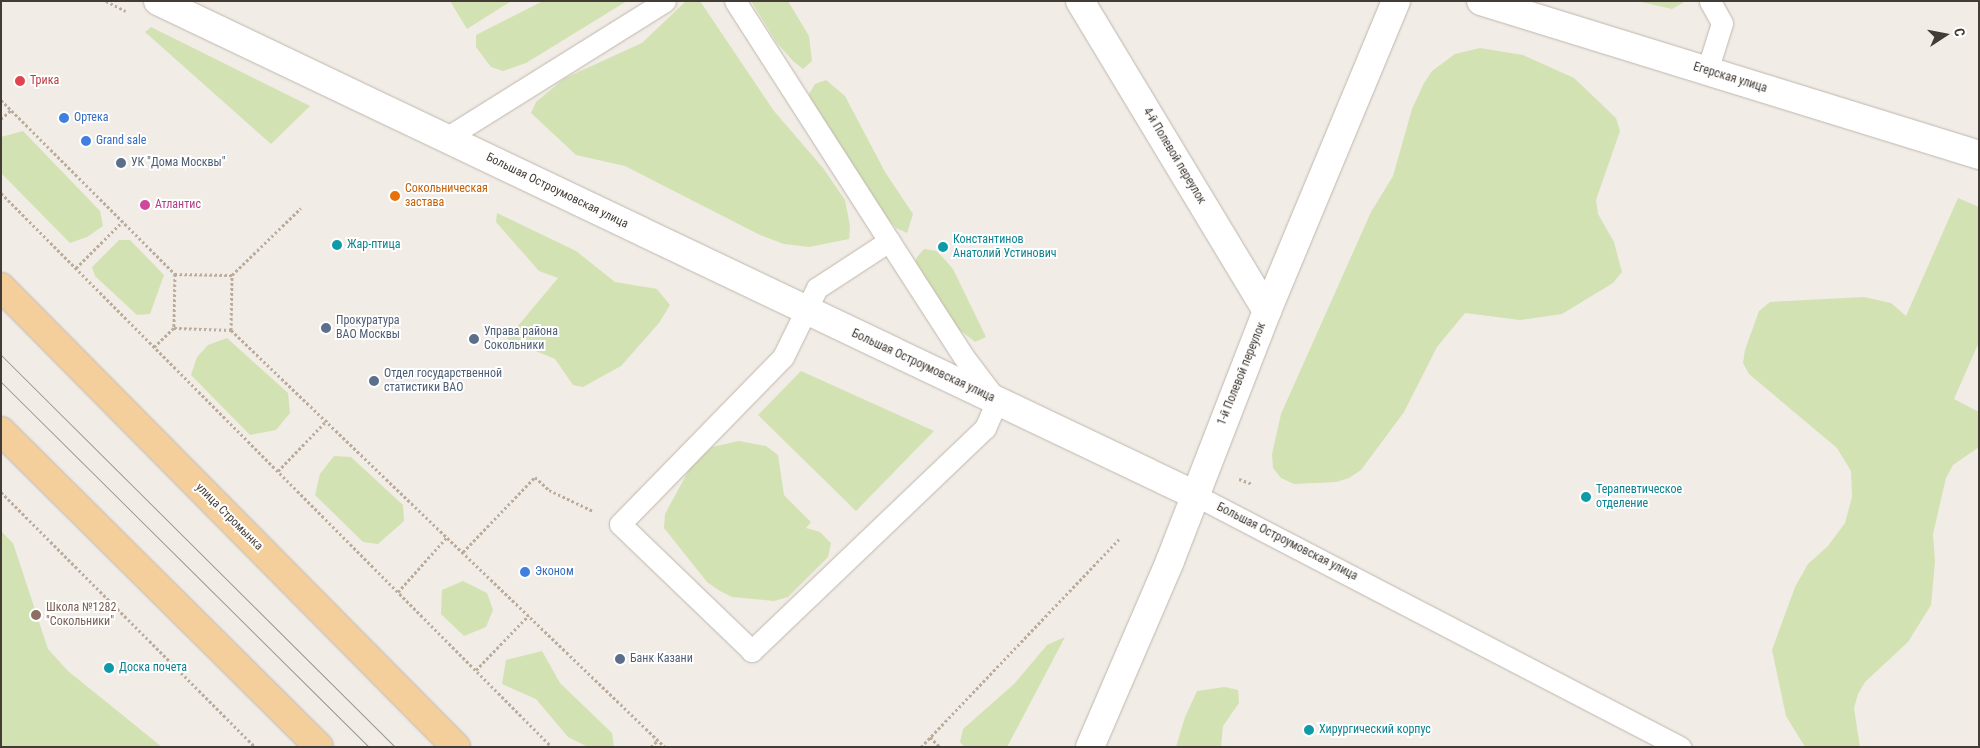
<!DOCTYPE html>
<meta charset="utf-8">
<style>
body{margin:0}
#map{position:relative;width:1980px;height:748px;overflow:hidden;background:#f1ece6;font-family:"Roboto Condensed",sans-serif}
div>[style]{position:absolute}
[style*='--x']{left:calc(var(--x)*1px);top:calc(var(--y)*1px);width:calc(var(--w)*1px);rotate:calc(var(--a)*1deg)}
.green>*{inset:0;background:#d3e2b3}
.path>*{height:3px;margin-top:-1.5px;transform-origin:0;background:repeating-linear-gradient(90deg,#bcac9c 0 2.5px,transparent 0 5px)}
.roads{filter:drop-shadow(0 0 1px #bfb6ad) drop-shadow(0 0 1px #bfb6ad)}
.service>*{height:21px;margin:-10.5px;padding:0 10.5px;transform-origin:10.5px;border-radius:10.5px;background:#fff}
.minor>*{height:28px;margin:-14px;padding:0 14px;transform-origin:14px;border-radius:14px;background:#fff}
.primary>*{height:28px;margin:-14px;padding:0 14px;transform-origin:14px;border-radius:14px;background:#f4cf9c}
.tram>*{height:1px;margin:-0.5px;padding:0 0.5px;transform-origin:0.5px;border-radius:0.5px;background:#959595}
.dots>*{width:14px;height:14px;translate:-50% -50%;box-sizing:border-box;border:2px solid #fff;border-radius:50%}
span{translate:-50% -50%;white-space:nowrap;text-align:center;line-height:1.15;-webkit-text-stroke:4px #fff;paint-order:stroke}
.street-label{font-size:12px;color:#433c36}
.health-label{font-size:12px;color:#be3a42}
.left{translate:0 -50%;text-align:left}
.shop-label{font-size:12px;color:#366cbe}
.service-label{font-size:12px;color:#4e5e75}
.food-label{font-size:12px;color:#c56008}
.hotel-label{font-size:12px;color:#b23c85}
.culture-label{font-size:12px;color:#0d838f}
.education-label{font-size:12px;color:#785e54}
.frame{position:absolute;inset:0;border:2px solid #433c36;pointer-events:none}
.north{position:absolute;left:1920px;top:10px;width:50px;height:50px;-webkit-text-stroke:4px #fff;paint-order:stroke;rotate:79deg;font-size:14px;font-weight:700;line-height:20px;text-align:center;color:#433c36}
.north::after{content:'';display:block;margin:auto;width:18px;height:22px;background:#433c36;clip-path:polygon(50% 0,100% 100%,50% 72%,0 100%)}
</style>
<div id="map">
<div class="green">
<div style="clip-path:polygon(450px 1px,511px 1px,467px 29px)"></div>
<div style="clip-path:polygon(543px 1px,627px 1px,526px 63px,503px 71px,491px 67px,476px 47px,476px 35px)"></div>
<div style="clip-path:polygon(700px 1px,774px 111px,823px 168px,845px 200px,850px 226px,849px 239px,809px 247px,784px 244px,760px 235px,625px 166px,576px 155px,531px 113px,536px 102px,565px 78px,642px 43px,685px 2px)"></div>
<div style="clip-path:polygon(751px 1px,788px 1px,809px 36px,812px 61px,803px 69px,793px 61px,777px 43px)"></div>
<div style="clip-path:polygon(1637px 1px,1686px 1px,1672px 9px)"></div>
<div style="clip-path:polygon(151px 27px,310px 106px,271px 144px,145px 32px)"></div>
<div style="clip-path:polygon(1480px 48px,1523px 55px,1574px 78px,1616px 118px,1620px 131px,1596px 200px,1598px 214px,1614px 242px,1622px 272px,1613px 283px,1562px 314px,1520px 320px,1465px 313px,1437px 347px,1404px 412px,1361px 470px,1349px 478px,1336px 482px,1294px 484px,1281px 478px,1273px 468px,1272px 454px,1281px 414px,1371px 212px,1393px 176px,1412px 109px,1424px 83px,1432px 71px,1455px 54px)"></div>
<div style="clip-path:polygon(826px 80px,845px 96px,885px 172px,913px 214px,907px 233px,896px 228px,888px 219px,813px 105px,809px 94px,815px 84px)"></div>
<div style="clip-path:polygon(23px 131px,100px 211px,103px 226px,87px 237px,70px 243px,1px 173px,1px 137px)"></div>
<div style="clip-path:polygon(1958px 198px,1979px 207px,1979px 342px,1954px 399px,1979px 412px,1979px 447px,1953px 465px,1946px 478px,1933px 534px,1935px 562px,1931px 605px,1908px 642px,1865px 682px,1858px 694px,1854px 708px,1860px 747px,1805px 747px,1786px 716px,1772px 650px,1795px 587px,1808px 564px,1828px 546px,1845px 523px,1852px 497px,1851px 471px,1837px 448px,1749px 374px,1743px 363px,1745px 350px,1759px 311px,1770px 302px,1864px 297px,1891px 303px,1906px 316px)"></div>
<div style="clip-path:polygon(497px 213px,576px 251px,615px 282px,657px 289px,670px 305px,659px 323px,621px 366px,583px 387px,573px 385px,555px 359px,507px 339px,558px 278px,539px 271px,496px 222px)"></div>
<div style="clip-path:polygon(119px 240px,130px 240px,164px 275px,150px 314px,137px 315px,95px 276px,92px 267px)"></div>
<div style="clip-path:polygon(924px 249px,937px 251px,953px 269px,986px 337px,975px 342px,956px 327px,913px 269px,917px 257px)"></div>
<div style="clip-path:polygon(227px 338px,288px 393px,290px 413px,276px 430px,250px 435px,191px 375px,197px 357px,208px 345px)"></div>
<div style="clip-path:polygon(801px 371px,934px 431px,856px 511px,758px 415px)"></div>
<div style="clip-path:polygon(739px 441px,766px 446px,778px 455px,784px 495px,811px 522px,806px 528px,820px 532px,831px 543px,828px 557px,788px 597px,774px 601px,732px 597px,720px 591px,707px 582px,664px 528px,665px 514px,691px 466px,712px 447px)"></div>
<div style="clip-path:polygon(334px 456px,351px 457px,403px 505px,404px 521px,378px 544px,363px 542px,315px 495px,320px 474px)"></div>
<div style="clip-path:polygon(1px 531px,13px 543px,48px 649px,68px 671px,162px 747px,1px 747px)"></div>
<div style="clip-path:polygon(463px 581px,487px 593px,493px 610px,486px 627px,464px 636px,441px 614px,442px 590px)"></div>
<div style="clip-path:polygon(1065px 637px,1007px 747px,965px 747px,960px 742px,963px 729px,1014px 684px,1047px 645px)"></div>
<div style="clip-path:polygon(542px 651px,560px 683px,612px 733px,614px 747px,588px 747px,568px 737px,536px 699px,502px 684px,506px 660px)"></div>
<div style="clip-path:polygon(1225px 687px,1238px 690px,1239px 703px,1223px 726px,1221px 747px,1176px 747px,1185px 717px,1197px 691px)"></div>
</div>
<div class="path">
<div style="--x:106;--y:1;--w:22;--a:27"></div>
<div style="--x:1;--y:100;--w:246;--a:45"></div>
<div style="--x:1;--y:119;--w:13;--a:-42"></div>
<div style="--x:1;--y:193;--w:781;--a:45.16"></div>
<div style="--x:76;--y:268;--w:66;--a:-45"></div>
<div style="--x:232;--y:275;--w:96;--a:-44.2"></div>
<div style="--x:231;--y:330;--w:55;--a:-89"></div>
<div style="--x:232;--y:275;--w:57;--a:-179"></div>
<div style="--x:175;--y:274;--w:54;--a:91.1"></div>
<div style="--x:174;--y:328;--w:57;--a:2"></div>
<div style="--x:231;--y:330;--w:602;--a:43.86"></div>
<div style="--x:154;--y:347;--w:28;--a:-44"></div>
<div style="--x:278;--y:471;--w:71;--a:-46.1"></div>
<div style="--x:1239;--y:479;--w:15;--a:20"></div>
<div style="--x:1;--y:492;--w:360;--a:45.1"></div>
<div style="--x:463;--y:552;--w:104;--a:-46.2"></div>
<div style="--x:535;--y:477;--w:19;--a:43"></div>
<div style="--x:549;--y:490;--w:49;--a:25.5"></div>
<div style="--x:398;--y:592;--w:74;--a:-48.3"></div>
<div style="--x:476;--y:670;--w:76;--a:-46.1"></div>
<div style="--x:930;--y:737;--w:14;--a:45"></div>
<div style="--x:651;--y:747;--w:10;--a:-45"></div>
<div style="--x:921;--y:747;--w:287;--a:-46.4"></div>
</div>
<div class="roads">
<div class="service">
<div style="--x:735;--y:1;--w:285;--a:57.3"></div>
<div style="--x:889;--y:241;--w:137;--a:57.2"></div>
<div style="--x:963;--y:356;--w:56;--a:52.9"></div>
<div style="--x:997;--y:401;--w:30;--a:114"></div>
<div style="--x:985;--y:428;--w:323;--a:136.3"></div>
<div style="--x:752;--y:651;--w:183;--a:-136.1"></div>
<div style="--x:620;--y:524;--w:233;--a:-45.7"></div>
<div style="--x:783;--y:357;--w:77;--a:-63.8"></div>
<div style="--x:817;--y:288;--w:86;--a:-33.1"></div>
<div style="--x:1707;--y:71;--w:50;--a:-72.6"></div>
<div style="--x:1722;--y:23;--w:25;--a:-119"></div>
<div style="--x:446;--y:138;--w:258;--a:-32"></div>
<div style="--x:1195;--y:495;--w:547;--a:27.46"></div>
</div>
<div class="minor">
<div style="--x:158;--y:1;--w:1149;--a:25.47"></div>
<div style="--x:1080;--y:1;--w:362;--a:58.9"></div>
<div style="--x:1481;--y:1;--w:521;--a:17.18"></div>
<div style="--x:1090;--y:747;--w:202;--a:-66.7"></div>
<div style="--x:1170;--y:561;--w:268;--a:-68.8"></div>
<div style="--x:1267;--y:311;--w:336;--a:-67.4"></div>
</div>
<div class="primary">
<div style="--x:1;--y:287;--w:647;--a:45.31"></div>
<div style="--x:1;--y:431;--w:448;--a:44.8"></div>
</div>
</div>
<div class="tram">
<div style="--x:1;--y:355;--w:556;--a:44.85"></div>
<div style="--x:1;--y:382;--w:518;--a:44.77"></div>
</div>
<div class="dots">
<div style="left:20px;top:81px;background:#e0444e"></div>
<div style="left:64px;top:118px;background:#3f7fe0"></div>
<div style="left:86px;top:141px;background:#3f7fe0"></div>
<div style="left:121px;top:163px;background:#5c6f8a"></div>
<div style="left:395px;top:196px;background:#e8710a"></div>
<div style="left:145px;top:205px;background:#d1479c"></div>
<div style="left:337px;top:245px;background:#0f9aa8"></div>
<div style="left:943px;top:247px;background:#0f9aa8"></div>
<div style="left:326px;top:328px;background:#5c6f8a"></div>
<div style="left:474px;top:339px;background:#5c6f8a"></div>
<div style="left:374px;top:381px;background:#5c6f8a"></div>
<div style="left:1586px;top:497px;background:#0f9aa8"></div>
<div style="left:525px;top:572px;background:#3f7fe0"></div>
<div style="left:36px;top:615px;background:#8d6e63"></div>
<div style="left:620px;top:659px;background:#5c6f8a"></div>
<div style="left:109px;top:668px;background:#0f9aa8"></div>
<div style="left:1309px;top:730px;background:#0f9aa8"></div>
</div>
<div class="street-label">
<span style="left:1730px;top:78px;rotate:17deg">Егерская улица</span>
<span style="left:1174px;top:156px;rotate:59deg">4-й Полевой переулок</span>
<span style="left:557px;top:191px;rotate:26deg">Большая Остроумовская улица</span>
<span style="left:923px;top:366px;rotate:25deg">Большая Остроумовская улица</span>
<span style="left:1242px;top:374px;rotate:-68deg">1-й Полевой переулок</span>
<span style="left:229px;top:517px;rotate:45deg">улица Стромынка</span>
<span style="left:1287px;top:542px;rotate:27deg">Большая Остроумовская улица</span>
</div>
<div class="health-label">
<span class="left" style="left:30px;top:81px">Трика</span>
</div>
<div class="shop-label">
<span class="left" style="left:74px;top:118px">Ортека</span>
<span class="left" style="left:96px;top:141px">Grand sale</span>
<span class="left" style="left:535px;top:572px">Эконом</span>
</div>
<div class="service-label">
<span class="left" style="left:131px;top:163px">УК "Дома Москвы"</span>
<span class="left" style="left:336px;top:328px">Прокуратура<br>ВАО Москвы</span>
<span class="left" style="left:484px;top:339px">Управа района<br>Сокольники</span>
<span class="left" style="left:384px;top:381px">Отдел государственной<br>статистики ВАО</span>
<span class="left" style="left:630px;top:659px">Банк Казани</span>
</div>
<div class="food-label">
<span class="left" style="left:405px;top:196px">Сокольническая<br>застава</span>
</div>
<div class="hotel-label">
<span class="left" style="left:155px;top:205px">Атлантис</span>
</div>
<div class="culture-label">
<span class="left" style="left:953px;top:247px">Константинов<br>Анатолий Устинович</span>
<span class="left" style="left:347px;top:245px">Жар-птица</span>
<span class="left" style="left:1596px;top:497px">Терапевтическое<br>отделение</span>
<span class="left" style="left:119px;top:668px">Доска почета</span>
<span class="left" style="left:1319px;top:730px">Хирургический корпус</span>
</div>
<div class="education-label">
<span class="left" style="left:46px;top:615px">Школа №1282<br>"Сокольники"</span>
</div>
<div class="frame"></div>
<div class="north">С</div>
</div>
